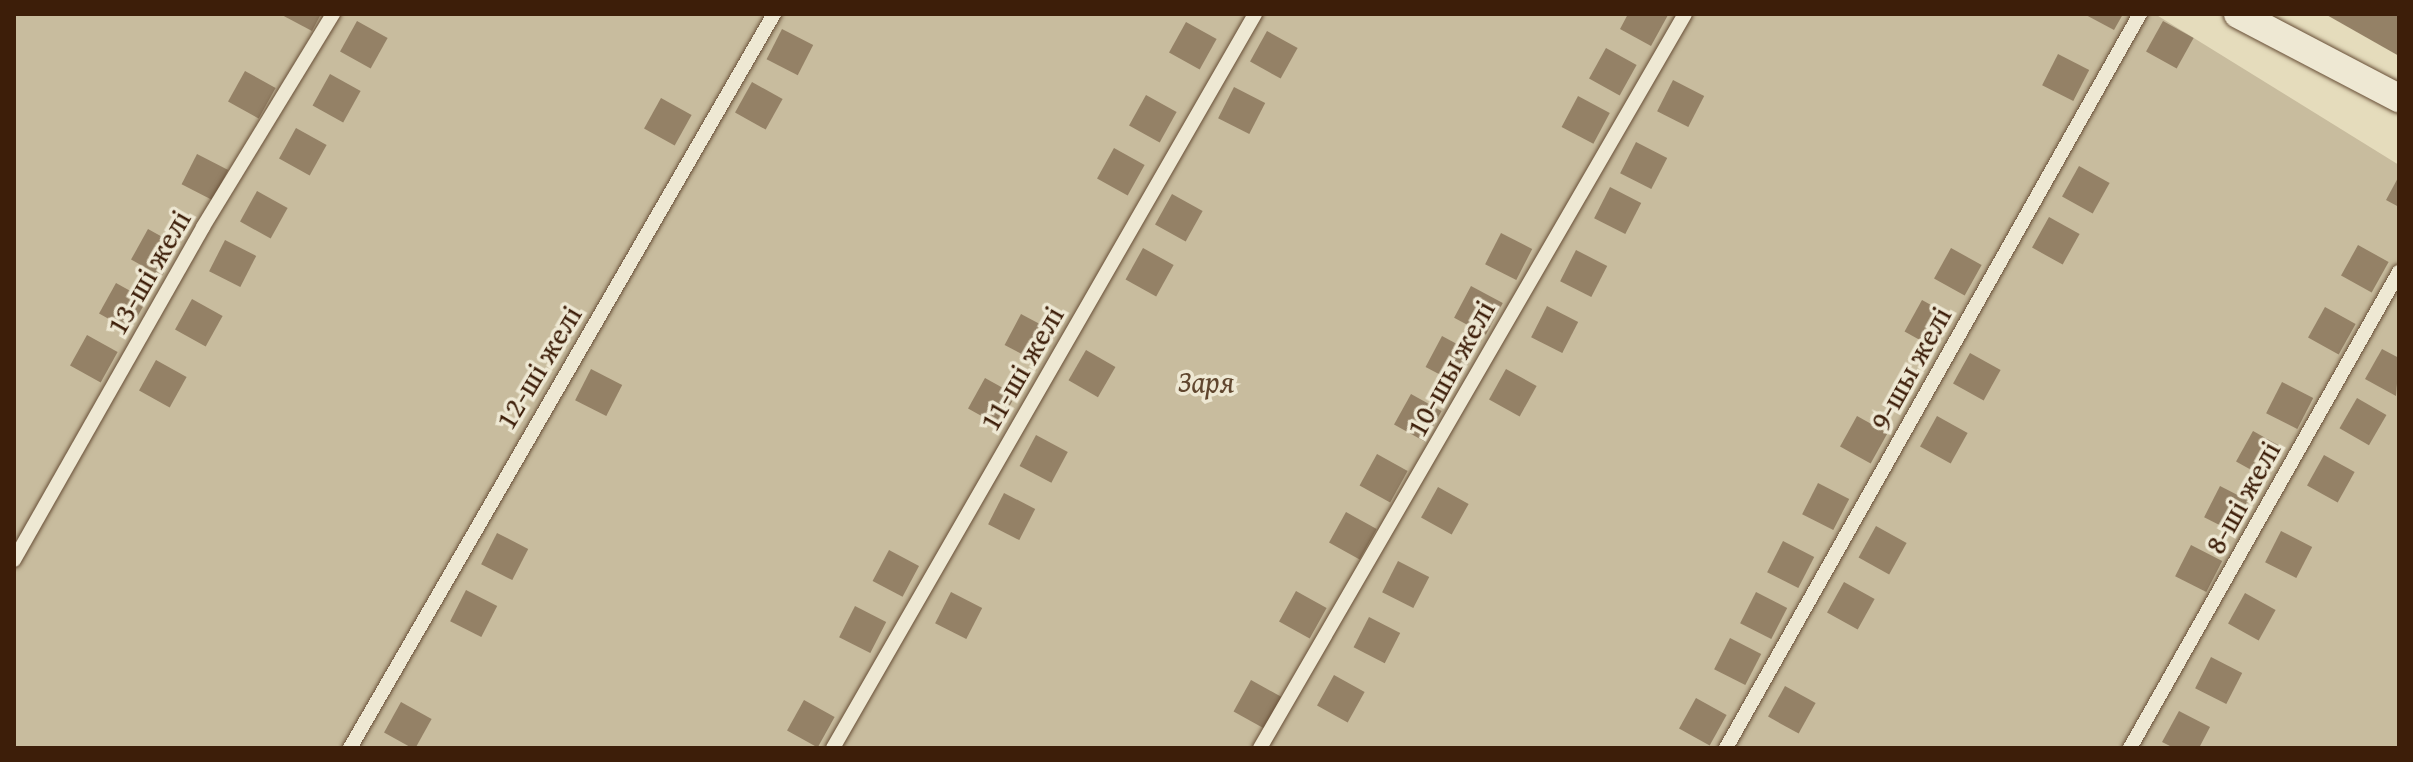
<!DOCTYPE html>
<meta charset="utf-8">
<style>
body{margin:0}
#map{position:relative;width:2413px;height:762px;overflow:hidden;background:#e5dcbc;font-family:"Gentium Book Plus",serif}
div>[style]{position:absolute}
[style*='--x']{left:calc(var(--x)*1px);top:calc(var(--y)*1px);width:calc(var(--w)*1px);rotate:calc(var(--a)*1deg)}
.green>*{inset:0;background:#c8bc9e}
.building>*{inset:0;background:#948166;transform-origin:0 0}
.roads{filter:drop-shadow(0 0 2px #674e36) drop-shadow(0 0 2px #674e36)}
.service>*{height:14px;margin:-7px;padding:0 7px;transform-origin:7px;border-radius:7px;background:#eee8d3}
.minor>*{height:28px;margin:-14px;padding:0 14px;transform-origin:14px;border-radius:14px;background:#eee8d3}
span{translate:-50% -50%;white-space:nowrap;text-align:center;line-height:1.15;-webkit-text-stroke:7px #eee8d3;paint-order:stroke}
.street-label{font-size:30px;color:#3d1e09}
.park-label{font-size:30px;color:#60462e;font-style:italic}
.frame{position:absolute;inset:0;border:16px solid #3d1e09;pointer-events:none}
</style>
<div id="map">
<div class="green">
<div style="clip-path:polygon(14px 14px,2155px 14px,2399px 165px,2399px 748px,14px 748px)"></div>
</div>
<div class="building">
<div style="clip-path:polygon(280px 14px,321px 14px,312px 31px)"></div>
<div style="clip-path:polygon(1628px 14px,1666px 14px,1668px 15px,1651px 46px,1620px 29px)"></div>
<div style="clip-path:polygon(2084px 14px,2123px 14px,2114px 30px)"></div>
<div style="clip-path:polygon(2325px 14px,2399px 14px,2399px 56px)"></div>
<div style="left:357px;top:21px;width:35px;height:35px;rotate:29deg"></div>
<div style="left:2163px;top:21px;width:35px;height:35px;rotate:29deg"></div>
<div style="left:1186px;top:22px;width:35px;height:35px;rotate:29deg"></div>
<div style="left:782px;top:29px;width:35px;height:34px;rotate:27deg"></div>
<div style="left:1267px;top:31px;width:35px;height:35px;rotate:29deg"></div>
<div style="left:1606px;top:48px;width:35px;height:35px;rotate:29deg"></div>
<div style="left:2058px;top:54px;width:35px;height:35px;rotate:27deg"></div>
<div style="left:245px;top:71px;width:35px;height:35px;rotate:29deg"></div>
<div style="left:330px;top:74px;width:35px;height:36px;rotate:29deg"></div>
<div style="left:1673px;top:80px;width:35px;height:35px;rotate:27deg"></div>
<div style="left:752px;top:82px;width:35px;height:35px;rotate:29deg"></div>
<div style="left:1234px;top:87px;width:35px;height:35px;rotate:27deg"></div>
<div style="left:1146px;top:95px;width:35px;height:35px;rotate:29deg"></div>
<div style="left:1578px;top:96px;width:36px;height:35px;rotate:28deg"></div>
<div style="left:661px;top:98px;width:35px;height:35px;rotate:29deg"></div>
<div style="left:296px;top:128px;width:35px;height:35px;rotate:29deg"></div>
<div style="left:1636px;top:142px;width:35px;height:35px;rotate:27deg"></div>
<div style="left:1114px;top:148px;width:35px;height:35px;rotate:29deg"></div>
<div style="left:197px;top:154px;width:35px;height:34px;rotate:27deg"></div>
<div style="left:2079px;top:166px;width:35px;height:35px;rotate:29deg"></div>
<div style="clip-path:polygon(2399px 176px,2399px 207px,2386px 200px)"></div>
<div style="left:1610px;top:187px;width:35px;height:35px;rotate:27deg"></div>
<div style="left:257px;top:191px;width:35px;height:35px;rotate:29deg"></div>
<div style="left:1172px;top:194px;width:35px;height:35px;rotate:29deg"></div>
<div style="left:2049px;top:217px;width:35px;height:35px;rotate:29deg"></div>
<div style="left:148px;top:229px;width:35px;height:35px;rotate:29deg"></div>
<div style="left:1501px;top:233px;width:35px;height:35px;rotate:27deg"></div>
<div style="left:225px;top:240px;width:35px;height:35px;rotate:27deg"></div>
<div style="left:2358px;top:245px;width:35px;height:35px;rotate:29deg"></div>
<div style="left:1143px;top:248px;width:35px;height:36px;rotate:29deg"></div>
<div style="left:1951px;top:248px;width:35px;height:35px;rotate:29deg"></div>
<div style="left:1576px;top:250px;width:35px;height:35px;rotate:27deg"></div>
<div style="left:116px;top:283px;width:35px;height:35px;rotate:29deg"></div>
<div style="left:1471px;top:286px;width:36px;height:36px;rotate:28deg"></div>
<div style="left:192px;top:299px;width:35px;height:35px;rotate:29deg"></div>
<div style="left:1922px;top:300px;width:35px;height:36px;rotate:29deg"></div>
<div style="left:1547px;top:306px;width:35px;height:35px;rotate:27deg"></div>
<div style="left:2325px;top:307px;width:35px;height:35px;rotate:29deg"></div>
<div style="left:1021px;top:314px;width:34px;height:35px;rotate:28deg"></div>
<div style="left:87px;top:335px;width:35px;height:35px;rotate:29deg"></div>
<div style="left:1442px;top:336px;width:36px;height:35px;rotate:28deg"></div>
<div style="clip-path:polygon(2382px 349px,2399px 358px,2396px 396px,2365px 379px)"></div>
<div style="left:1086px;top:350px;width:34px;height:35px;rotate:30deg"></div>
<div style="left:1970px;top:353px;width:35px;height:35px;rotate:29deg"></div>
<div style="left:156px;top:360px;width:35px;height:35px;rotate:29deg"></div>
<div style="left:591px;top:369px;width:35px;height:35px;rotate:27deg"></div>
<div style="left:1506px;top:369px;width:35px;height:35px;rotate:29deg"></div>
<div style="left:985px;top:378px;width:35px;height:35px;rotate:29deg"></div>
<div style="left:2282px;top:382px;width:35px;height:35px;rotate:27deg"></div>
<div style="left:1411px;top:394px;width:35px;height:35px;rotate:29deg"></div>
<div style="left:2357px;top:398px;width:34px;height:35px;rotate:30deg"></div>
<div style="left:1857px;top:416px;width:35px;height:35px;rotate:29deg"></div>
<div style="left:1937px;top:416px;width:35px;height:35px;rotate:29deg"></div>
<div style="left:2253px;top:431px;width:35px;height:35px;rotate:29deg"></div>
<div style="left:1036px;top:435px;width:36px;height:35px;rotate:28deg"></div>
<div style="left:1377px;top:454px;width:35px;height:36px;rotate:29deg"></div>
<div style="left:2324px;top:455px;width:35px;height:35px;rotate:29deg"></div>
<div style="left:1818px;top:483px;width:35px;height:35px;rotate:27deg"></div>
<div style="left:2220px;top:486px;width:35px;height:35px;rotate:27deg"></div>
<div style="left:1438px;top:487px;width:35px;height:35px;rotate:29deg"></div>
<div style="left:1004px;top:493px;width:35px;height:35px;rotate:27deg"></div>
<div style="left:1346px;top:512px;width:35px;height:35px;rotate:29deg"></div>
<div style="left:1876px;top:526px;width:35px;height:36px;rotate:29deg"></div>
<div style="left:2281px;top:531px;width:35px;height:35px;rotate:27deg"></div>
<div style="left:497px;top:533px;width:35px;height:35px;rotate:27deg"></div>
<div style="left:1783px;top:541px;width:35px;height:35px;rotate:27deg"></div>
<div style="left:2191px;top:545px;width:35px;height:35px;rotate:27deg"></div>
<div style="left:889px;top:550px;width:34px;height:35px;rotate:28deg"></div>
<div style="left:1398px;top:561px;width:35px;height:35px;rotate:27deg"></div>
<div style="left:1844px;top:582px;width:35px;height:35px;rotate:29deg"></div>
<div style="left:466px;top:590px;width:35px;height:35px;rotate:27deg"></div>
<div style="left:1296px;top:591px;width:35px;height:35px;rotate:29deg"></div>
<div style="left:951px;top:592px;width:35px;height:35px;rotate:27deg"></div>
<div style="left:1756px;top:592px;width:35px;height:35px;rotate:27deg"></div>
<div style="left:2245px;top:593px;width:35px;height:35px;rotate:29deg"></div>
<div style="left:855px;top:606px;width:35px;height:35px;rotate:27deg"></div>
<div style="left:1369px;top:617px;width:35px;height:34px;rotate:27deg"></div>
<div style="left:1730px;top:638px;width:35px;height:35px;rotate:27deg"></div>
<div style="left:2211px;top:657px;width:35px;height:35px;rotate:27deg"></div>
<div style="left:1334px;top:675px;width:35px;height:35px;rotate:29deg"></div>
<div style="left:1251px;top:680px;width:35px;height:36px;rotate:29deg"></div>
<div style="left:1785px;top:686px;width:35px;height:35px;rotate:29deg"></div>
<div style="left:1696px;top:698px;width:35px;height:35px;rotate:29deg"></div>
<div style="left:804px;top:700px;width:35px;height:35px;rotate:29deg"></div>
<div style="left:401px;top:702px;width:35px;height:35px;rotate:29deg"></div>
<div style="clip-path:polygon(2179px 711px,2210px 727px,2199px 748px,2174px 748px,2162px 742px)"></div>
</div>
<div class="roads">
<div class="service">
<div style="--x:14;--y:560;--w:383;--a:-60.4"></div>
<div style="--x:203;--y:227;--w:250;--a:-58.6"></div>
<div style="--x:350;--y:748;--w:848;--a:-59.99"></div>
<div style="--x:833;--y:748;--w:847;--a:-60.1"></div>
<div style="--x:1260;--y:748;--w:848;--a:-59.93"></div>
<div style="--x:1726;--y:748;--w:843;--a:-60.58"></div>
<div style="--x:2130;--y:748;--w:547;--a:-60.53"></div>
</div>
<div class="minor">
<div style="--x:2238;--y:14;--w:182;--a:27.6"></div>
</div>
</div>
<div class="street-label">
<span style="left:148px;top:272px;rotate:-60deg">13-ші желі</span>
<span style="left:538px;top:367px;rotate:-59deg">12-ші желі</span>
<span style="left:1021px;top:368px;rotate:-60deg">11-ші желі</span>
<span style="left:1450px;top:368px;rotate:-61deg">10-шы желі</span>
<span style="left:1910px;top:368px;rotate:-61deg">9-шы желі</span>
<span style="left:2242px;top:497px;rotate:-61deg">8-ші желі</span>
</div>
<div class="park-label">
<span style="left:1206px;top:381px">Заря</span>
</div>
<div class="frame"></div>
</div>
